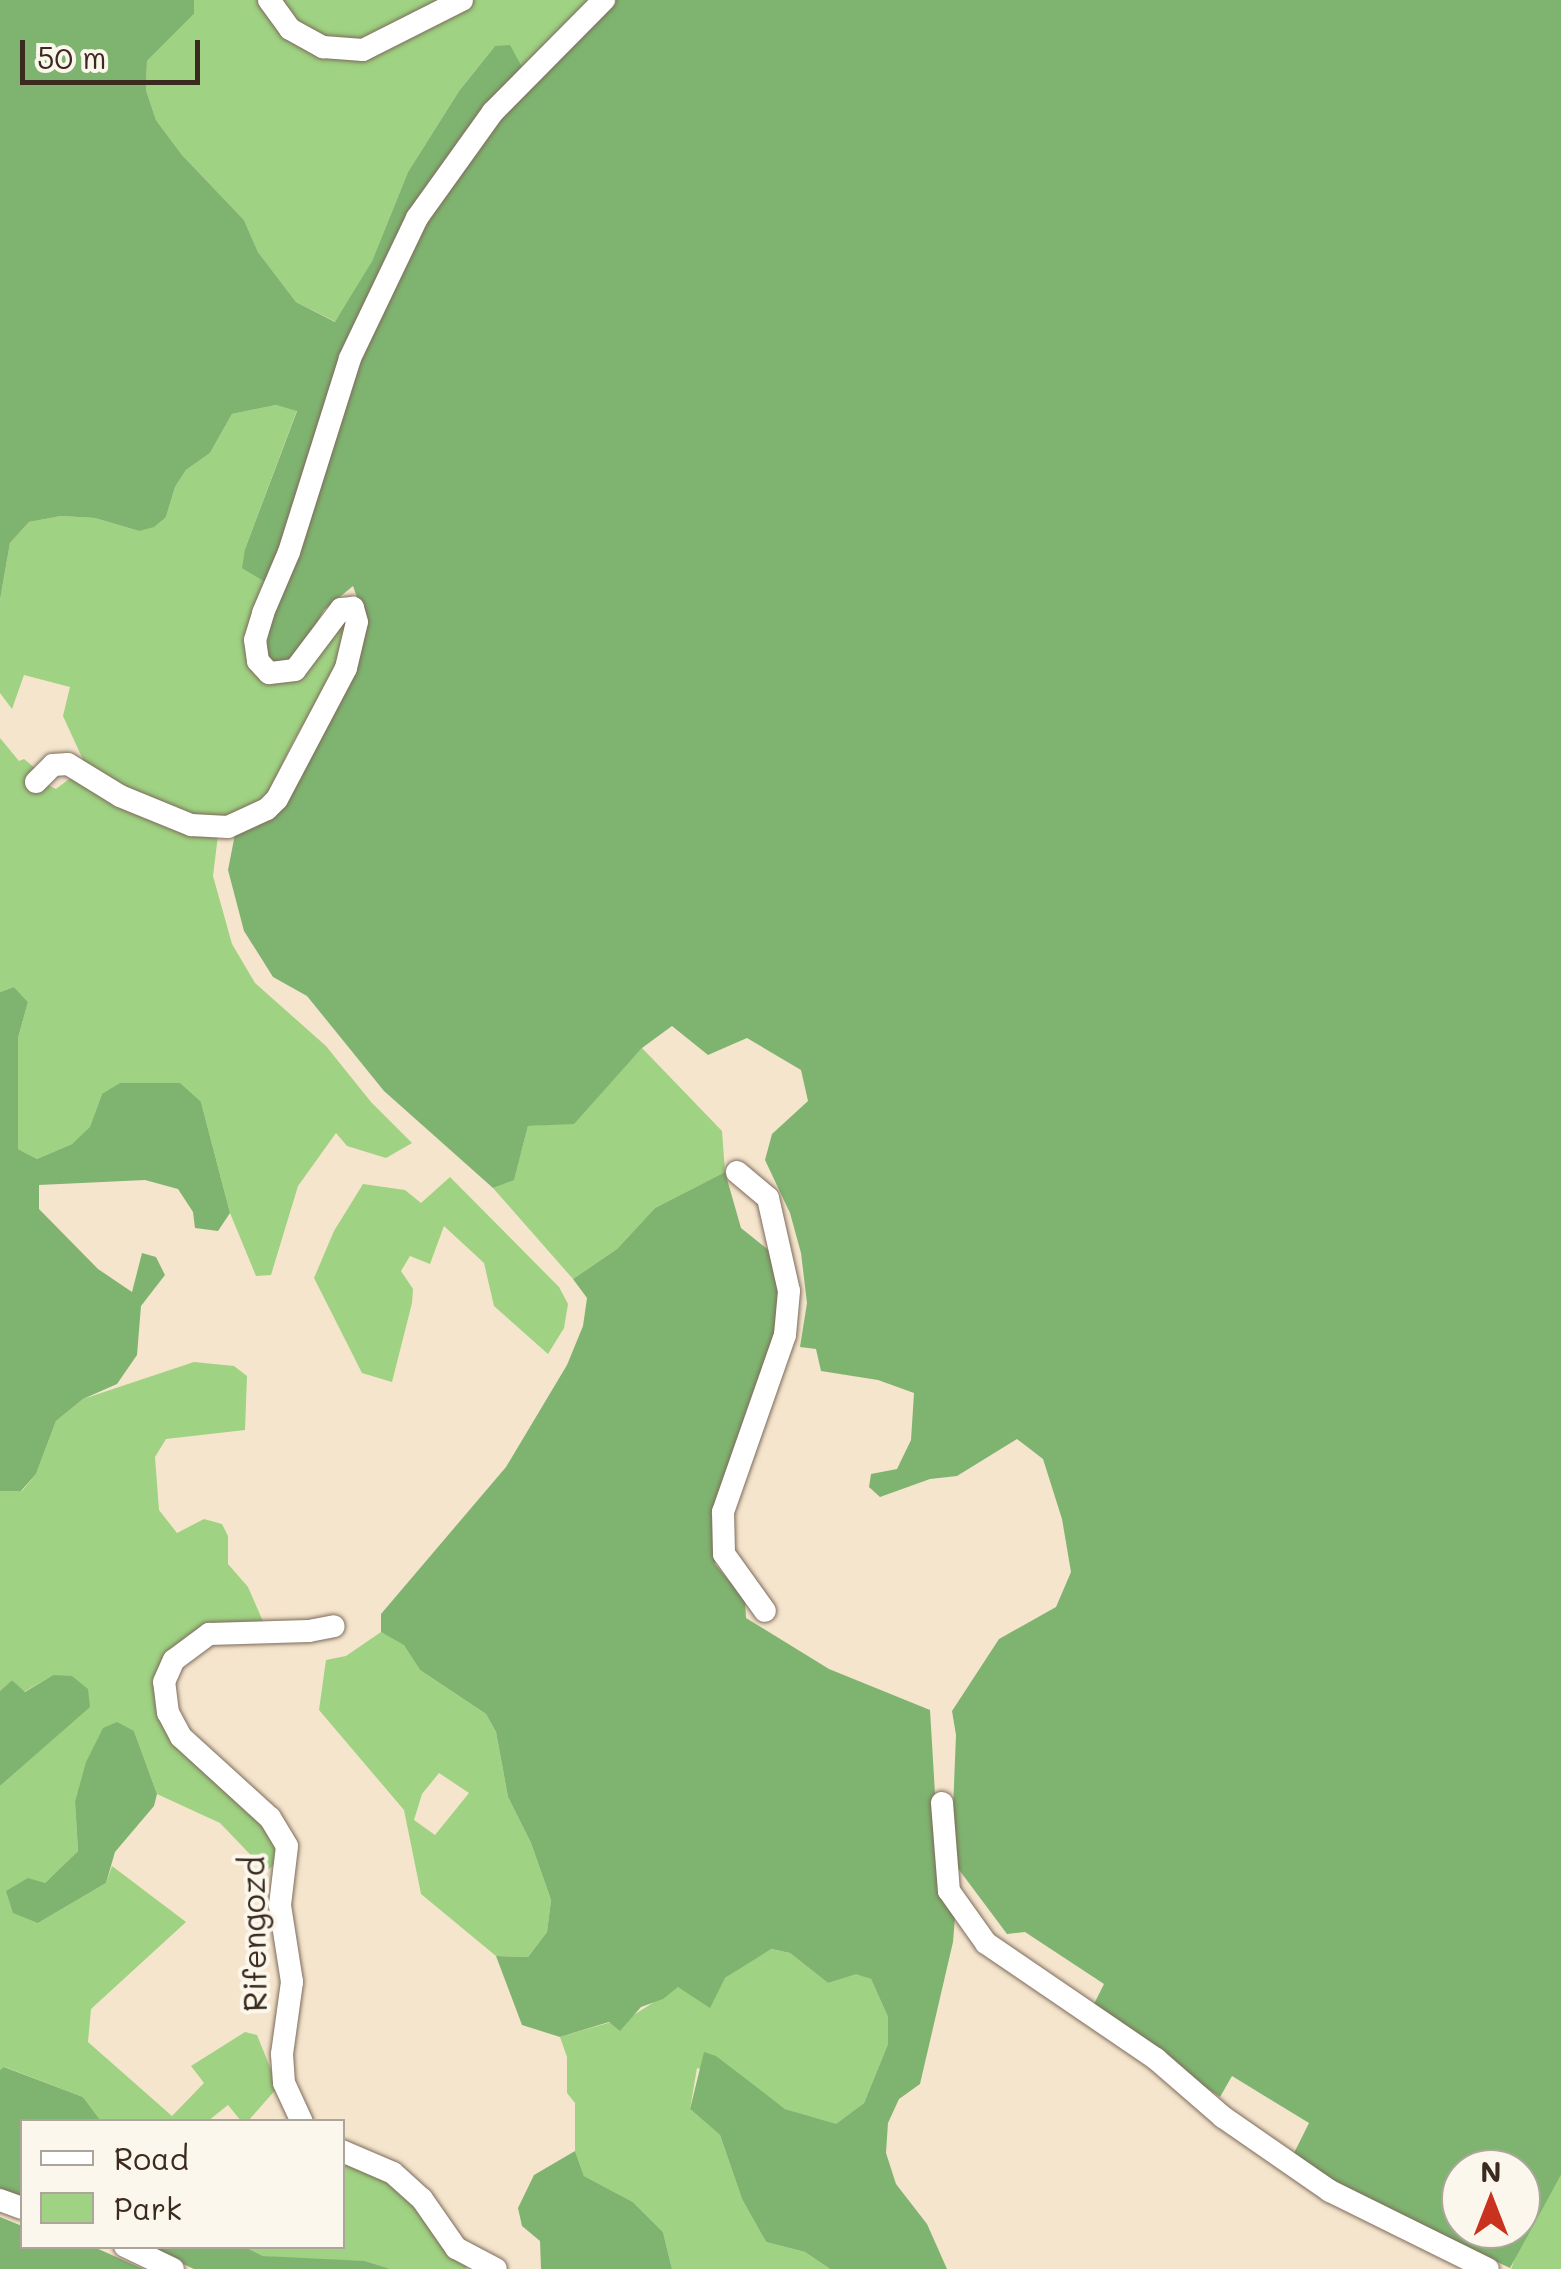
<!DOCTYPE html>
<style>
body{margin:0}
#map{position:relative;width:1561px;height:2269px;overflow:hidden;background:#f6e5cd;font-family:Mali,sans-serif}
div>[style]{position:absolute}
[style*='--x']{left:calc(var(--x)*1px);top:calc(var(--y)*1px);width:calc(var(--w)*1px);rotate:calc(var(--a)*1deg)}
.green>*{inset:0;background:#9fd282}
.forest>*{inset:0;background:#7fb470}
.roads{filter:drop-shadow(0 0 2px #7c6b5b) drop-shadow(0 0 2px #7c6b5b)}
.minor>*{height:22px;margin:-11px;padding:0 11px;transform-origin:11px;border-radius:11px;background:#fff}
span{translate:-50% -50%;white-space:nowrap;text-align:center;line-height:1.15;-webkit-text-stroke:8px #fbf7ec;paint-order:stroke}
.street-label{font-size:32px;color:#3b2a1e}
.legend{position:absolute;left:20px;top:2119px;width:325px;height:130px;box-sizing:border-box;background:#fbf7ec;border:2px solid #aea59a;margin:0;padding:12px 18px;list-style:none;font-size:30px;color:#3b2a1e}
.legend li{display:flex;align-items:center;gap:20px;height:50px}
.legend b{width:50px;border:2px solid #aea59a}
.north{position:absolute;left:1441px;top:2149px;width:100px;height:100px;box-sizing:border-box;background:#fbf7ec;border:2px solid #aea59a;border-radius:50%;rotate:0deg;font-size:28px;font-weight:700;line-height:40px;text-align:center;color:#3b2a1e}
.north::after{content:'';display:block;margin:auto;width:35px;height:45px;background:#c8321e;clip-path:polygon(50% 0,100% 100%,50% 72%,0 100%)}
.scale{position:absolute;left:20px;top:40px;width:180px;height:45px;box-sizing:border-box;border:5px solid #3b2a1e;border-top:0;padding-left:12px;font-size:30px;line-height:35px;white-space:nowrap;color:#3b2a1e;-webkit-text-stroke:8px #fbf7ec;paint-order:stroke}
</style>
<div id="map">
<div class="green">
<div style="clip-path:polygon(194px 0,262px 0,323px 55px,472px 0,597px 0,523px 69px,495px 46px,459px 91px,408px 172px,372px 261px,336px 322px,296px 302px,258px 252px,244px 220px,182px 155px,156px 120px,146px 90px,147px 61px,194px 14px)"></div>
<div style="clip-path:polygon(273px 0,446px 0,359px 43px,309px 37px)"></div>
<div style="clip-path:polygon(276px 405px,297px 410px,245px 549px,270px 585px,247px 630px,246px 657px,255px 675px,271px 682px,344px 623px,348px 631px,341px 661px,293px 742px,264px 802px,208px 822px,161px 809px,85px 764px,63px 716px,70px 687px,24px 675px,12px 709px,0 693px,0 600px,10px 543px,29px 522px,61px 516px,95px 518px,139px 531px,166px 517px,175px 487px,186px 470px,210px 453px,232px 414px)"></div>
<div style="clip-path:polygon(0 738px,19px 761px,24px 759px,47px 778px,44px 783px,56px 789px,77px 773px,218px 835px,213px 876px,232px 944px,255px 983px,326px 1046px,371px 1102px,412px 1143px,386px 1158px,347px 1146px,336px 1133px,298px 1186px,271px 1275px,256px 1276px,230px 1213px,201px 1102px,102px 1094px,90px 1128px,72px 1144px,37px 1159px,18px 1149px,18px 1038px,28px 1002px,14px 987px,0 992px)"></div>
<div style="clip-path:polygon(642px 1048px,722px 1131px,725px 1172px,655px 1208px,617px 1249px,573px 1279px,493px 1188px,514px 1179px,528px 1126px,574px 1123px)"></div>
<div style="clip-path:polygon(450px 1177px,559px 1287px,568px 1304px,564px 1328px,548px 1354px,494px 1306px,484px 1263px,444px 1226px,430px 1264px,410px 1256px,401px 1271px,413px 1289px,412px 1303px,392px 1382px,362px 1373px,314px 1278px,334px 1231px,363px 1184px,405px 1190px,421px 1203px)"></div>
<div style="clip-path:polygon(194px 1362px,234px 1366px,247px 1376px,245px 1430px,166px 1439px,155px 1457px,159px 1510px,177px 1533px,204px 1519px,222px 1524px,228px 1536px,228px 1564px,248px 1587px,265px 1626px,189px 1641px,159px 1712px,278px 1839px,281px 1860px,266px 1871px,220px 1823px,157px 1794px,134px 1731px,75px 1802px,78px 1851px,45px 1883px,38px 1923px,106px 1883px,112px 1866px,186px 1922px,91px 2009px,88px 2042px,172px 2116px,204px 2083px,191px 2066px,245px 2032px,257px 2035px,278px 2087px,248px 2121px,241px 2121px,228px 2105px,208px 2121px,101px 2121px,83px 2097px,5px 2067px,0 2070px,0 1786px,90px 1706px,53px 1675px,24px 1692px,12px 1680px,0 1691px,0 1491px,22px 1491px,36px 1474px,56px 1421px,83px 1399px)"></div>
<div style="clip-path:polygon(evenodd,381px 1632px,404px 1644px,420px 1670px,486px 1714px,496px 1732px,508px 1797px,531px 1843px,551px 1900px,547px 1932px,528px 1957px,496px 1956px,421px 1894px,404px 1810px,319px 1710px,326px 1660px,346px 1656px,381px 1632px,439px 1773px,469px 1793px,435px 1835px,414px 1820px,422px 1794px,439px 1773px)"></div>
<div style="clip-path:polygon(770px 1949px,790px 1953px,828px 1983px,856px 1973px,871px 1979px,888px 2017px,888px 2044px,864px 2103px,835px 2125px,785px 2109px,754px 2086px,697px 2068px,690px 2109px,720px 2135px,742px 2199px,766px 2242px,805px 2252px,830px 2269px,672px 2269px,663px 2232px,633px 2202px,584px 2176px,575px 2151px,575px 2103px,567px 2093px,567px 2057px,560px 2037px,632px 2016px,678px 1987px,725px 1978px)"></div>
<div style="clip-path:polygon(343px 2158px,391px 2181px,468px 2264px,466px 2269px,391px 2269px,365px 2261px,302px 2260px,263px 2256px,245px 2247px,342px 2246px)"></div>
<div style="clip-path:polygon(1561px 2175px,1561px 2269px,1511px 2269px,1517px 2253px)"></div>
</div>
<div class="forest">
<div style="clip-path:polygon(0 0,194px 0,194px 14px,147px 61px,146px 90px,156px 120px,182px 155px,244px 220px,258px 252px,296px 302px,335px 322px,372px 261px,408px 172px,459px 91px,495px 46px,510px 45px,523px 69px,417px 205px,270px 585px,242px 568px,245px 549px,297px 411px,276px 405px,232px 414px,210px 453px,186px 470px,175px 487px,166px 517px,154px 527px,139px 531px,95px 518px,61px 516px,29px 522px,10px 543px,0 600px)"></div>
<div style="clip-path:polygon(evenodd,612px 0,1561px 0,1561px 2175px,1510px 2268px,1364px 2199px,1293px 2155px,1309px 2123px,1232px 2076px,1220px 2097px,1091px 2010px,1104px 1984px,1025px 1932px,1007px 1934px,951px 1859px,956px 1735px,952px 1711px,999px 1639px,1056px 1607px,1071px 1572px,1062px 1519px,1043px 1459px,1017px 1439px,957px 1476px,930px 1479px,880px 1497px,869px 1487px,871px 1474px,897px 1469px,911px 1440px,914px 1393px,878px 1380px,821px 1371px,816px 1349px,800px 1347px,807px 1303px,801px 1253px,790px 1213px,765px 1160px,772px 1134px,808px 1101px,801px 1070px,747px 1038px,708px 1055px,672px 1026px,642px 1048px,574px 1124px,528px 1126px,514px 1180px,493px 1188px,384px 1091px,307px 996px,273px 977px,244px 931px,228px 870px,235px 834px,282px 810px,355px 674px,364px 617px,353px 586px,324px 610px,294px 662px,276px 667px,265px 655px,271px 619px,353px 369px,424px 218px,501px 108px,612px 0,1461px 2169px,1521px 2169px,1521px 2229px,1461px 2229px,1461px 2169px)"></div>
<div style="clip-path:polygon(14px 987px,28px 1002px,18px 1038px,18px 1149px,37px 1159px,72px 1144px,90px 1127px,102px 1094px,120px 1083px,180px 1083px,201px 1102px,230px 1213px,218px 1231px,195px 1228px,193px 1212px,178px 1189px,145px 1180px,39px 1185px,39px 1209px,98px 1269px,132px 1292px,142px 1253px,156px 1257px,165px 1275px,141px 1306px,137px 1355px,117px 1384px,83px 1399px,56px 1421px,36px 1474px,21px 1491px,0 1491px,0 992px)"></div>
<div style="clip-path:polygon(725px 1172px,741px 1228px,771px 1252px,788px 1290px,715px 1564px,745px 1600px,746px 1618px,829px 1669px,930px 1710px,939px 1860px,956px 1905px,953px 1942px,920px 2084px,899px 2099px,888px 2123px,886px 2153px,896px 2184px,927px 2224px,947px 2269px,830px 2269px,805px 2252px,766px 2242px,742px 2199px,720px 2135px,690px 2109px,704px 2052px,716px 2056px,785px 2109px,836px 2124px,864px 2103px,888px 2044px,888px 2017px,871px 1979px,856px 1974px,828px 1983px,790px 1953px,771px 1949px,725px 1978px,710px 2008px,678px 1987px,663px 1999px,641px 2007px,620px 2031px,609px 2022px,560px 2037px,522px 2025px,496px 1956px,528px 1957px,547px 1932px,551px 1900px,531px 1843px,508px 1797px,496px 1732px,486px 1714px,420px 1670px,404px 1645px,381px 1632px,381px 1614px,506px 1467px,567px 1365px,583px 1326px,587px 1298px,573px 1279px,617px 1249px,655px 1208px)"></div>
<div style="clip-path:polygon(53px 1675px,72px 1676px,88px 1689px,90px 1707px,0 1786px,0 1691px,12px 1680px,25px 1692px)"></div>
<div style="clip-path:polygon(117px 1722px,134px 1731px,157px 1794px,154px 1806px,115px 1852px,106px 1883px,38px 1923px,13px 1913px,6px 1891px,28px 1878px,45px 1883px,78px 1851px,75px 1802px,86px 1762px,103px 1728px)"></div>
<div style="clip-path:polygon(4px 2067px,83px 2097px,101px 2121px,22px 2122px,22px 2201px,0 2190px,0 2070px)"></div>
<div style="clip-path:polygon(575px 2151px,584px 2176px,633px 2202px,663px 2232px,672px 2269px,541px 2269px,540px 2241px,522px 2226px,518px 2208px,534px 2175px)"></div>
<div style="clip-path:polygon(0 2217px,22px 2226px,22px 2246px,94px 2247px,143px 2269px,0 2269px)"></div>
<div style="clip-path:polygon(146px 2247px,245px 2247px,263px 2256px,365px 2261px,391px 2269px,194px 2269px)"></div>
</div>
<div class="roads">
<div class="minor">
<div style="--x:269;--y:0;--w:36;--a:54"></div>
<div style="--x:290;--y:29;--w:38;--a:29"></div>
<div style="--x:323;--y:47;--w:40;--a:4.3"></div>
<div style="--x:363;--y:50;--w:111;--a:-26.8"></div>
<div style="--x:36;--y:782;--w:24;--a:-45"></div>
<div style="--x:53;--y:765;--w:15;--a:-4"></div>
<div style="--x:68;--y:764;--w:61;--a:31.6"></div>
<div style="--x:120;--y:796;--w:77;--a:22.2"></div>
<div style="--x:191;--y:825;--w:37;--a:3"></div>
<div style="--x:228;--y:827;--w:43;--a:-24.8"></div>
<div style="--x:267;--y:809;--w:14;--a:-45"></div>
<div style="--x:277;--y:799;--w:148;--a:-62.2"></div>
<div style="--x:346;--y:668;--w:47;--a:-76.6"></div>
<div style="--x:357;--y:622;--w:15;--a:-106"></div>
<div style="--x:353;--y:608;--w:12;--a:175"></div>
<div style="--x:341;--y:609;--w:76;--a:127"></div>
<div style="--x:295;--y:670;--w:26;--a:173"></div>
<div style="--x:269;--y:673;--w:16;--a:-133"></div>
<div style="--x:258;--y:661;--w:21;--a:-98"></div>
<div style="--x:255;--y:640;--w:28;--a:-73"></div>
<div style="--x:263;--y:613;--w:66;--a:-66.9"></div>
<div style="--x:289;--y:552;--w:203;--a:-72.5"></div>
<div style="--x:350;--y:358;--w:155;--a:-64.4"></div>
<div style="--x:417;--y:218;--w:130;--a:-54.4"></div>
<div style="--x:493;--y:112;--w:158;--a:-45.3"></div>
<div style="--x:737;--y:1172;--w:40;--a:40"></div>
<div style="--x:768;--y:1198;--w:95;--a:77.3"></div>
<div style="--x:789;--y:1291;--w:44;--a:95.2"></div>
<div style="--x:785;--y:1335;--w:188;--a:109.3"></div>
<div style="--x:723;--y:1512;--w:42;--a:88.6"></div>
<div style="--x:724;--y:1554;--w:70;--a:54.3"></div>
<div style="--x:942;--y:1803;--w:88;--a:85.5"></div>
<div style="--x:949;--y:1891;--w:64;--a:54.6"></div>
<div style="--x:986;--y:1943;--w:206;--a:34.3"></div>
<div style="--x:1156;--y:2059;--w:89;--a:40.9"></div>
<div style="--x:1223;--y:2117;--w:130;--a:34.7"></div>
<div style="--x:1330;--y:2191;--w:176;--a:26.3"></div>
<div style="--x:302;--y:2122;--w:43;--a:-114.8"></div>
<div style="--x:284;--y:2083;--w:29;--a:-94"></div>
<div style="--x:282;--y:2054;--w:73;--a:-82.1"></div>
<div style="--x:292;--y:1982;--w:78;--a:-98.9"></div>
<div style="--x:280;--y:1905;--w:59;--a:-83.2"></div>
<div style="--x:287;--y:1846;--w:33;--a:-121"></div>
<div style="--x:270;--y:1818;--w:120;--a:-137.7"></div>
<div style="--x:181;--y:1737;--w:27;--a:-118"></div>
<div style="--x:168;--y:1713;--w:31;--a:-97"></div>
<div style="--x:164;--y:1682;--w:24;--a:-66"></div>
<div style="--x:174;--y:1660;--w:44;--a:-36.6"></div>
<div style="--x:209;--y:1634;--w:100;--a:-1.7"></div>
<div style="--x:309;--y:1631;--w:25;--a:-11"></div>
<div style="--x:342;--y:2151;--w:56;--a:23.3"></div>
<div style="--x:393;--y:2173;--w:39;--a:42"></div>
<div style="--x:422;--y:2199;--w:60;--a:55.2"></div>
<div style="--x:456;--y:2248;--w:45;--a:27.7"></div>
<div style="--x:0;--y:2200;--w:23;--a:20"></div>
<div style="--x:125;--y:2246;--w:53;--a:25.6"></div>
</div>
</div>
<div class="street-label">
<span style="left:253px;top:1934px;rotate:-91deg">Rifengozd</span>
</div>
<ul class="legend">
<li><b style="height:12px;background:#fff"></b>Road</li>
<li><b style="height:28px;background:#9fd282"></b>Park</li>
</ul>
<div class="north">N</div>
<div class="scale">50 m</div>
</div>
